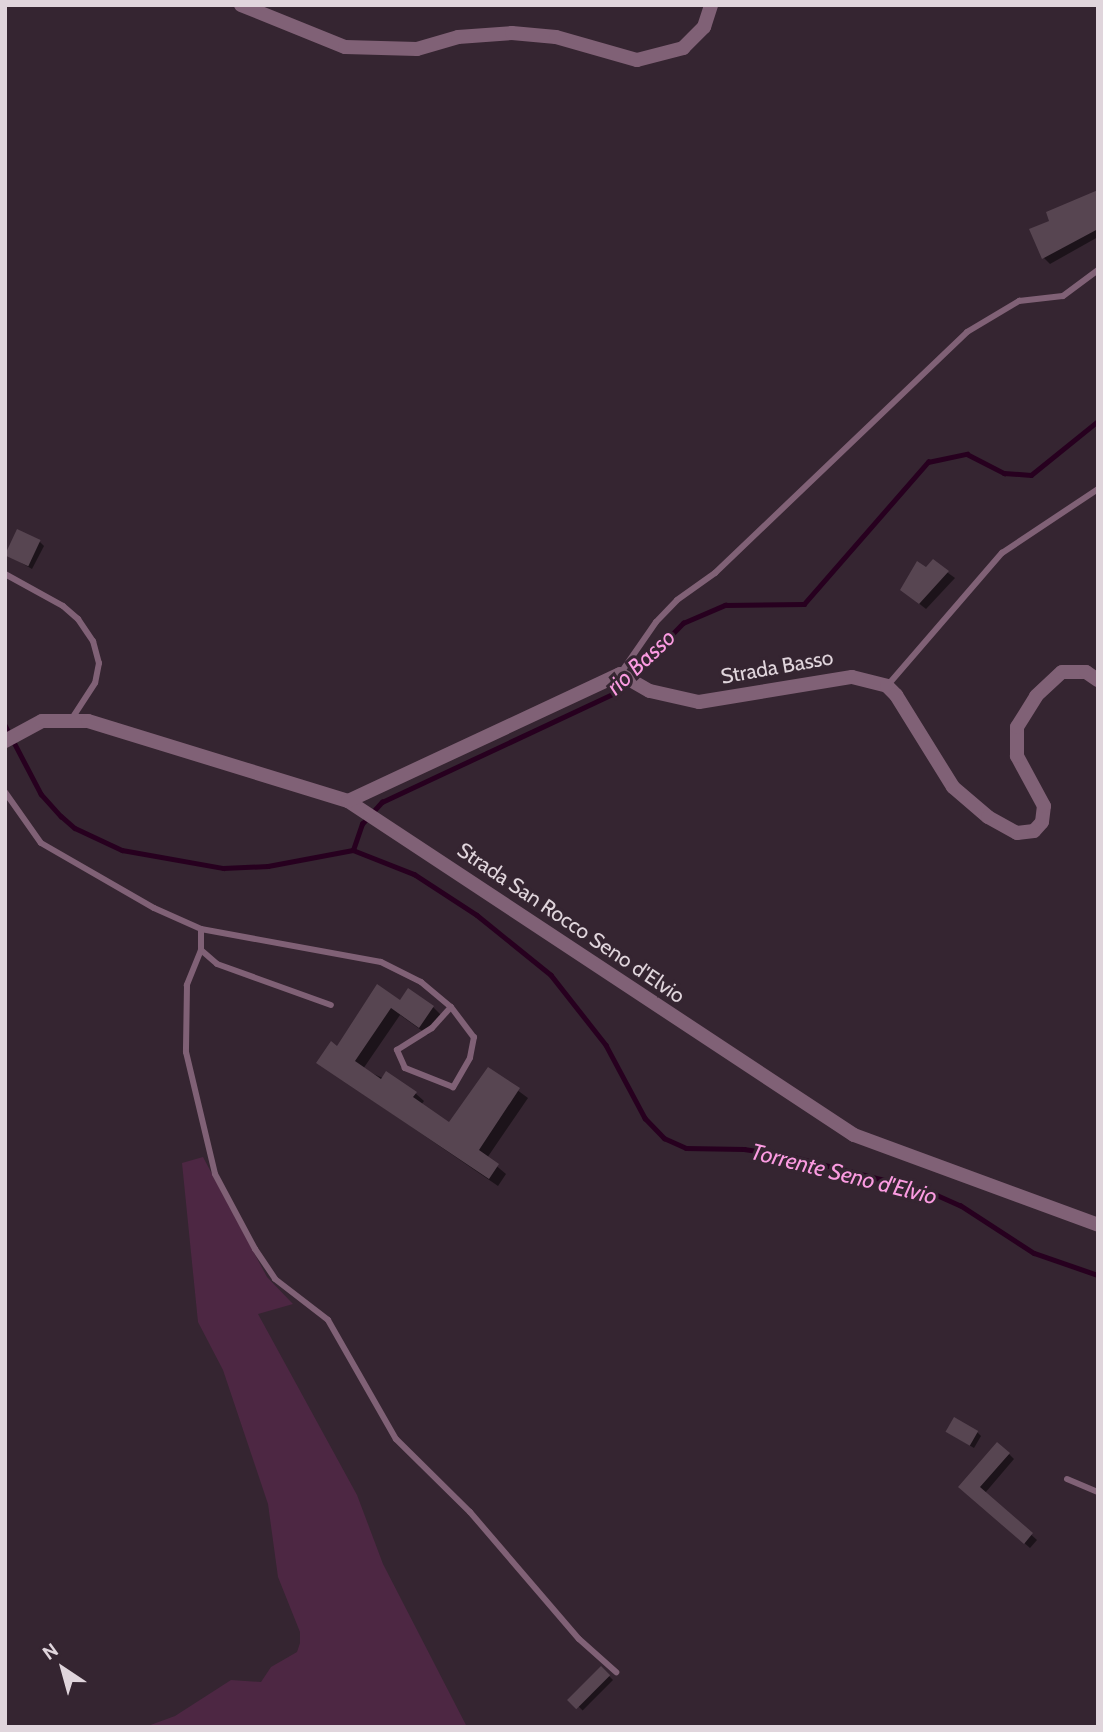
<!DOCTYPE html>
<style>
body{margin:0}
#map{position:relative;width:1103px;height:1732px;overflow:hidden;background:#352531;font-family:Cabin,sans-serif}
div>[style]{position:absolute}
[style*='--x']{left:calc(var(--x)*1px);top:calc(var(--y)*1px);width:calc(var(--w)*1px);rotate:calc(var(--a)*1deg)}
.green>*{inset:0;background:#4d2743}
.shadow>*{inset:0;background:#0007;transform-origin:0 0}
.stream>*{height:4.5px;margin:-2.25px;padding:0 2.25px;transform-origin:2.25px;border-radius:2.25px;background:#27001f}
.building>*{inset:0;background:#574551;transform-origin:0 0}
.service>*{height:6px;margin:-3px;padding:0 3px;transform-origin:3px;border-radius:3px;background:#806176}
.tertiary>*{height:14px;margin:-7px;padding:0 7px;transform-origin:7px;border-radius:7px;background:#806176}
span{translate:-50% -50%;white-space:nowrap;text-align:center;line-height:1.15;-webkit-text-stroke:6px #352531;paint-order:stroke}
.street-label{font-size:21px;color:#e0d5dc}
.water-label{font-size:23px;color:#fb9be1;font-style:italic}
.frame{position:absolute;inset:0;border:7px solid #e0d5dc;pointer-events:none}
.north{position:absolute;left:28px;top:1634px;width:70px;height:70px;-webkit-text-stroke:5px #352531;paint-order:stroke;rotate:324deg;font-size:19px;font-weight:700;line-height:28px;text-align:center;color:#e0d5dc}
.north::after{content:'';display:block;margin:auto;width:24px;height:32px;background:#e0d5dc;clip-path:polygon(50% 0,100% 100%,50% 72%,0 100%)}
</style>
<div id="map">
<div class="green">
<div style="clip-path:polygon(203px 1157px,267px 1277px,293px 1304px,258px 1314px,357px 1495px,383px 1564px,467px 1727px,145px 1727px,175px 1716px,231px 1680px,261px 1682px,271px 1667px,297px 1652px,300px 1643px,300px 1632px,278px 1577px,268px 1504px,223px 1370px,198px 1322px,182px 1163px)"></div>
</div>
<div class="shadow">
<div style="clip-path:polygon(1098px 193px,1098px 237px,1050px 264px,1044px 258px,1051px 222px)"></div>
<div style="clip-path:polygon(40px 542px,44px 546px,32px 569px,6px 554px)"></div>
<div style="clip-path:polygon(933px 562px,955px 578px,926px 609px,902px 590px)"></div>
<div style="clip-path:polygon(377px 986px,401px 1002px,433px 1007px,441px 1015px,428px 1035px,400px 1015px,363px 1069px,415px 1093px,424px 1101px,421px 1105px,450px 1124px,489px 1069px,528px 1098px,487px 1158px,506px 1174px,498px 1186px,318px 1063px,338px 1048px)"></div>
<div style="clip-path:polygon(947px 1432px,977px 1432px,981px 1436px,974px 1448px)"></div>
<div style="clip-path:polygon(1009px 1454px,1014px 1459px,985px 1493px,1037px 1540px,1030px 1548px,966px 1492px)"></div>
<div style="left:601px;top:1668px;width:17px;height:43px;rotate:45deg"></div>
</div>
<div class="stream">
<div style="--x:5;--y:725;--w:78;--a:62.4"></div>
<div style="--x:41;--y:794;--w:30;--a:48"></div>
<div style="--x:61;--y:816;--w:18;--a:41"></div>
<div style="--x:75;--y:828;--w:52;--a:25.1"></div>
<div style="--x:122;--y:850;--w:103;--a:10.1"></div>
<div style="--x:223;--y:868;--w:45;--a:-2.5"></div>
<div style="--x:268;--y:866;--w:86;--a:-10.7"></div>
<div style="--x:353;--y:850;--w:66;--a:21.5"></div>
<div style="--x:414;--y:874;--w:75;--a:33.1"></div>
<div style="--x:477;--y:915;--w:95;--a:39"></div>
<div style="--x:551;--y:975;--w:89;--a:51.8"></div>
<div style="--x:606;--y:1045;--w:83;--a:61.9"></div>
<div style="--x:645;--y:1118;--w:28;--a:46"></div>
<div style="--x:664;--y:1138;--w:24;--a:24"></div>
<div style="--x:686;--y:1148;--w:58;--a:1"></div>
<div style="--x:744;--y:1149;--w:46;--a:8.8"></div>
<div style="--x:789;--y:1156;--w:143;--a:14.1"></div>
<div style="--x:928;--y:1191;--w:35;--a:24"></div>
<div style="--x:960;--y:1205;--w:88;--a:33"></div>
<div style="--x:1034;--y:1253;--w:68;--a:19"></div>
<div style="--x:353;--y:850;--w:28;--a:-71"></div>
<div style="--x:362;--y:824;--w:30;--a:-48"></div>
<div style="--x:382;--y:802;--w:257;--a:-25.1"></div>
<div style="--x:615;--y:693;--w:98;--a:-45.8"></div>
<div style="--x:683;--y:623;--w:46;--a:-23.2"></div>
<div style="--x:725;--y:605;--w:79;--a:-0.7"></div>
<div style="--x:804;--y:604;--w:189;--a:-48.9"></div>
<div style="--x:928;--y:462;--w:40;--a:-12"></div>
<div style="--x:967;--y:454;--w:42;--a:27.2"></div>
<div style="--x:1004;--y:473;--w:27;--a:4"></div>
<div style="--x:1031;--y:475;--w:86;--a:-38.9"></div>
</div>
<div class="building">
<div style="clip-path:polygon(1098px 190px,1098px 229px,1042px 259px,1029px 229px,1049px 221px,1046px 212px)"></div>
<div style="left:17px;top:529px;width:26px;height:29px;rotate:25deg"></div>
<div style="clip-path:polygon(933px 559px,949px 571px,919px 604px,900px 590px,917px 561px,926px 567px)"></div>
<div style="clip-path:polygon(377px 984px,400px 1000px,408px 988px,434px 1006px,419px 1028px,391px 1008px,355px 1061px,381px 1079px,386px 1071px,417px 1092px,413px 1097px,449px 1122px,488px 1067px,520px 1088px,479px 1150px,499px 1164px,489px 1179px,316px 1063px,331px 1041px,337px 1046px)"></div>
<div style="left:954px;top:1417px;width:28px;height:17px;rotate:30deg"></div>
<div style="clip-path:polygon(997px 1442px,1010px 1453px,980px 1487px,1033px 1533px,1024px 1544px,958px 1487px)"></div>
<div style="left:601px;top:1666px;width:13px;height:48px;rotate:45deg"></div>
</div>
<div class="service">
<div style="--x:5;--y:574;--w:66;--a:28.9"></div>
<div style="--x:63;--y:606;--w:20;--a:41"></div>
<div style="--x:78;--y:619;--w:27;--a:56"></div>
<div style="--x:93;--y:641;--w:23;--a:75"></div>
<div style="--x:99;--y:663;--w:20;--a:101"></div>
<div style="--x:95;--y:683;--w:44;--a:123"></div>
<div style="--x:620;--y:674;--w:63;--a:-55.3"></div>
<div style="--x:656;--y:622;--w:30;--a:-46"></div>
<div style="--x:677;--y:600;--w:47;--a:-35.4"></div>
<div style="--x:715;--y:573;--w:349;--a:-43.7"></div>
<div style="--x:967;--y:332;--w:61;--a:-30.8"></div>
<div style="--x:1019;--y:301;--w:44;--a:-6.5"></div>
<div style="--x:1063;--y:296;--w:44;--a:-36.6"></div>
<div style="--x:887;--y:686;--w:176;--a:-49.2"></div>
<div style="--x:1002;--y:553;--w:115;--a:-33.7"></div>
<div style="--x:5;--y:792;--w:62;--a:54.8"></div>
<div style="--x:41;--y:843;--w:130;--a:29.9"></div>
<div style="--x:154;--y:908;--w:51;--a:24.1"></div>
<div style="--x:201;--y:929;--w:183;--a:10.4"></div>
<div style="--x:381;--y:962;--w:45;--a:26.6"></div>
<div style="--x:421;--y:982;--w:39;--a:40"></div>
<div style="--x:451;--y:1007;--w:38;--a:53"></div>
<div style="--x:474;--y:1037;--w:21;--a:101"></div>
<div style="--x:470;--y:1058;--w:34;--a:120"></div>
<div style="--x:453;--y:1087;--w:52;--a:-158.4"></div>
<div style="--x:405;--y:1068;--w:20;--a:-114"></div>
<div style="--x:397;--y:1050;--w:41;--a:-32.2"></div>
<div style="--x:432;--y:1028;--w:28;--a:-48"></div>
<div style="--x:201;--y:929;--w:21;--a:90"></div>
<div style="--x:201;--y:950;--w:38;--a:112"></div>
<div style="--x:187;--y:985;--w:67;--a:90.9"></div>
<div style="--x:186;--y:1052;--w:125;--a:76.6"></div>
<div style="--x:215;--y:1174;--w:85;--a:61.9"></div>
<div style="--x:255;--y:1249;--w:36;--a:56"></div>
<div style="--x:275;--y:1279;--w:67;--a:37.7"></div>
<div style="--x:328;--y:1320;--w:137;--a:60.3"></div>
<div style="--x:396;--y:1439;--w:104;--a:44.6"></div>
<div style="--x:470;--y:1512;--w:167;--a:49.4"></div>
<div style="--x:579;--y:1639;--w:50;--a:41.7"></div>
<div style="--x:201;--y:950;--w:21;--a:41"></div>
<div style="--x:217;--y:964;--w:121;--a:19.8"></div>
<div style="--x:1067;--y:1479;--w:34;--a:23"></div>
</div>
<div class="tertiary">
<div style="--x:241;--y:5;--w:112;--a:22"></div>
<div style="--x:345;--y:47;--w:72;--a:1.6"></div>
<div style="--x:417;--y:49;--w:43;--a:-16.3"></div>
<div style="--x:458;--y:37;--w:54;--a:-4.2"></div>
<div style="--x:512;--y:33;--w:44;--a:5.2"></div>
<div style="--x:556;--y:37;--w:84;--a:15.9"></div>
<div style="--x:637;--y:60;--w:48;--a:-14.6"></div>
<div style="--x:683;--y:48;--w:30;--a:-45"></div>
<div style="--x:704;--y:27;--w:23;--a:-72"></div>
<div style="--x:5;--y:741;--w:42;--a:-28.4"></div>
<div style="--x:42;--y:721;--w:46;--a:0"></div>
<div style="--x:88;--y:721;--w:272;--a:17.1"></div>
<div style="--x:348;--y:801;--w:606;--a:33.43"></div>
<div style="--x:854;--y:1135;--w:260;--a:20.2"></div>
<div style="--x:348;--y:801;--w:300;--a:-25"></div>
<div style="--x:620;--y:674;--w:34;--a:30"></div>
<div style="--x:650;--y:691;--w:50;--a:12.7"></div>
<div style="--x:699;--y:702;--w:155;--a:-9.3"></div>
<div style="--x:852;--y:677;--w:36;--a:14"></div>
<div style="--x:887;--y:686;--w:13;--a:45"></div>
<div style="--x:896;--y:695;--w:108;--a:58.2"></div>
<div style="--x:953;--y:787;--w:46;--a:40.6"></div>
<div style="--x:988;--y:817;--w:33;--a:29"></div>
<div style="--x:1017;--y:833;--w:17;--a:-7"></div>
<div style="--x:1034;--y:831;--w:12;--a:-48"></div>
<div style="--x:1042;--y:822;--w:16;--a:-83"></div>
<div style="--x:1044;--y:806;--w:57;--a:-118.4"></div>
<div style="--x:1017;--y:756;--w:29;--a:-90"></div>
<div style="--x:1017;--y:727;--w:36;--a:-58"></div>
<div style="--x:1036;--y:696;--w:35;--a:-43"></div>
<div style="--x:1062;--y:672;--w:24;--a:0"></div>
<div style="--x:1086;--y:672;--w:14;--a:34"></div>
</div>
<div class="street-label">
<span style="left:777px;top:667px;rotate:-10deg">Strada Basso</span>
<span style="left:571px;top:923px;rotate:34deg">Strada San Rocco Seno d'Elvio</span>
</div>
<div class="water-label">
<span style="left:641px;top:662px;rotate:-43deg">rio Basso</span>
<span style="left:844px;top:1174px;rotate:14deg">Torrente Seno d'Elvio</span>
</div>
<div class="frame"></div>
<div class="north">N</div>
</div>
